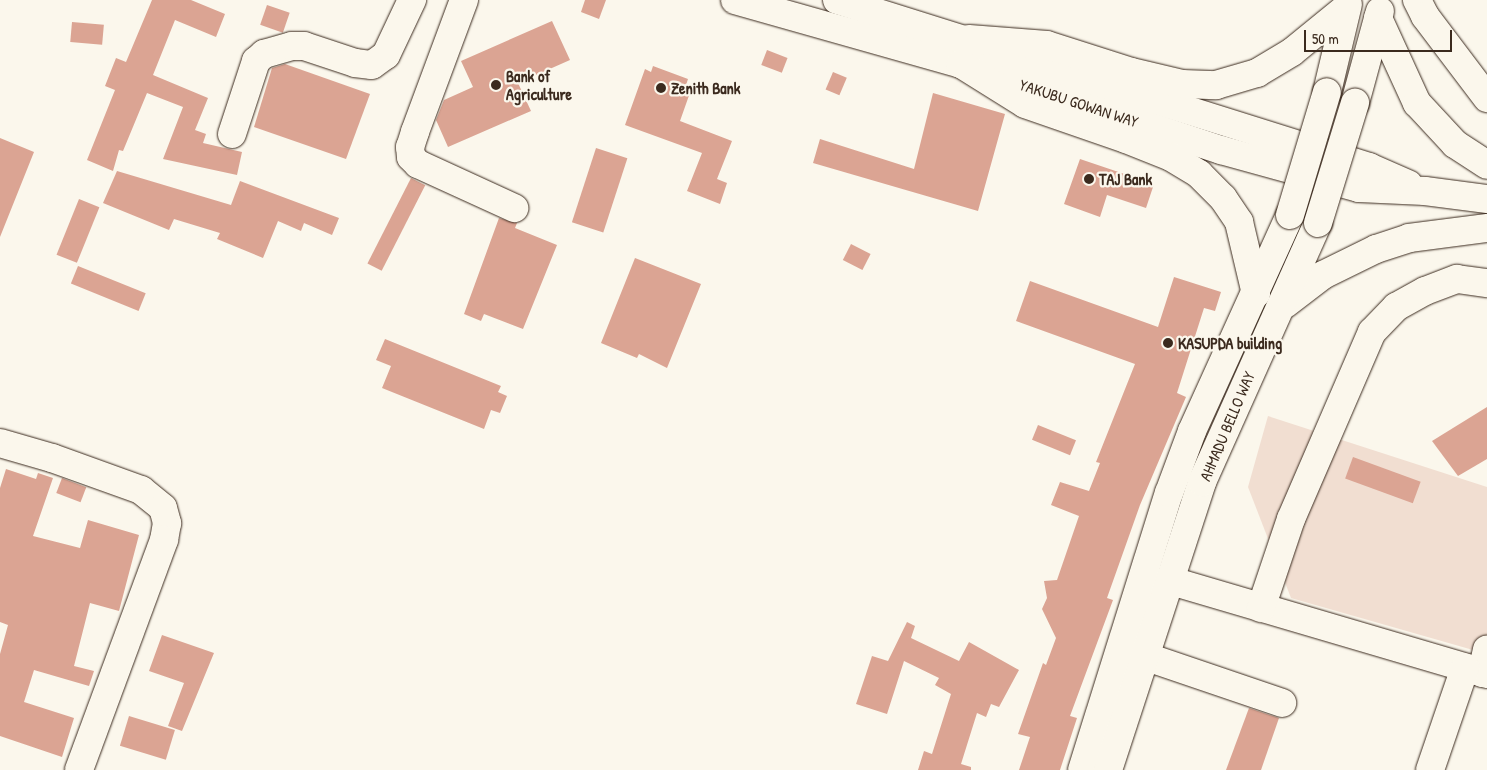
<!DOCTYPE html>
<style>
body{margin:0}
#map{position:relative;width:1487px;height:770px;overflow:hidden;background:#fbf7ec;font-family:"Patrick Hand",sans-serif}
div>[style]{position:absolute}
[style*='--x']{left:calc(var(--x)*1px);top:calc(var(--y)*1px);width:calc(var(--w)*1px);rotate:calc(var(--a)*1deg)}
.built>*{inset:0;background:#f1ded1}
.building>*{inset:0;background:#dba493;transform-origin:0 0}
.roads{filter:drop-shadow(0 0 1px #3b2a1e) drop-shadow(0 0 1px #3b2a1e)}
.minor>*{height:28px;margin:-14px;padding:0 14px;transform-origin:14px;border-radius:14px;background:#fbf7ec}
.major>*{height:28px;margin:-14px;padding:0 14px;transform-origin:14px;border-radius:14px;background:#fbf7ec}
.bridges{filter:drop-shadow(0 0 1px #3b2a1e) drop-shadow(0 0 1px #3b2a1e)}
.major-bridge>*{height:28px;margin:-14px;padding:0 14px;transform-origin:14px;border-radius:14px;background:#fbf7ec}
.dots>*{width:14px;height:14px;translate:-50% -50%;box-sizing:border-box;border:2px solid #fbf7ec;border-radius:50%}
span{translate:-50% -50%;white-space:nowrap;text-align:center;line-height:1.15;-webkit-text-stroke:4.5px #fbf7ec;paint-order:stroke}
.poi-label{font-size:16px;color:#3b2a1e;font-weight:700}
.left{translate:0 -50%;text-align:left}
.street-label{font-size:16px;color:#3b2a1e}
.scale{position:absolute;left:1304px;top:30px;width:148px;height:22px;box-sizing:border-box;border:2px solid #3b2a1e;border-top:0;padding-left:6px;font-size:15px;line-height:18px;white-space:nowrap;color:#3b2a1e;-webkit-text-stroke:4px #fbf7ec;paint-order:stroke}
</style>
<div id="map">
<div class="built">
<div style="clip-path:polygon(1268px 416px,1487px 487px,1487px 654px,1291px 598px,1248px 487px)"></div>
</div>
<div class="building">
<div style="clip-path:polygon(152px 0,191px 0,225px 14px,216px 37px,175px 20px,153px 75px,208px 98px,195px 130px,206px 134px,203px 143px,242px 152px,237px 175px,163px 159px,183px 107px,147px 93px,123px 151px,119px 150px,113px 171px,87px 160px,115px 90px,105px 86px,116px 58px,126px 62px)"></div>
<div style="clip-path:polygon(585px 0,606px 0,599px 19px,581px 12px)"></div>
<div style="left:267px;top:5px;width:24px;height:21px;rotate:19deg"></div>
<div style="clip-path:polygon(552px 21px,570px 60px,518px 83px,531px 111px,448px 147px,436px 120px,444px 100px,473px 87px,461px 61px)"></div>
<div style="left:72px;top:22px;width:32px;height:20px;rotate:5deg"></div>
<div style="left:767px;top:50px;width:22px;height:16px;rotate:21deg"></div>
<div style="clip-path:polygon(285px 64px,370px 94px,346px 159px,254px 127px,272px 68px)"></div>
<div style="clip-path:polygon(653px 66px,688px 79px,686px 85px,692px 87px,680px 121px,732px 141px,717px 179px,727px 183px,720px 204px,687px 191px,702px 153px,625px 125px,645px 69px,651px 72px)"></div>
<div style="left:833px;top:72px;width:15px;height:19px;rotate:23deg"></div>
<div style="clip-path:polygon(933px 93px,1005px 114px,978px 211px,813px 163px,820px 139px,914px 169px)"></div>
<div style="clip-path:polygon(0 138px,34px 152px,0 237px)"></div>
<div style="left:596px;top:148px;width:33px;height:78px;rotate:18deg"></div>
<div style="clip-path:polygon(1080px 159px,1154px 184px,1146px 208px,1107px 195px,1100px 217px,1064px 204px)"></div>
<div style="clip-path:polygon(117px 171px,231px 205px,240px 181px,339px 218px,332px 235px,304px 223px,301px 231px,278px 221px,263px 258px,217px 239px,220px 233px,174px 219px,169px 230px,103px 203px)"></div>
<div style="left:411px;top:178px;width:16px;height:96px;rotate:27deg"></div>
<div style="left:79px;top:199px;width:22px;height:60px;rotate:22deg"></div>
<div style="clip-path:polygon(499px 218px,517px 223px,515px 228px,557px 245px,523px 329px,484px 314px,481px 321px,464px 314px)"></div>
<div style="left:851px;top:244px;width:22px;height:18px;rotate:27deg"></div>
<div style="clip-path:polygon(635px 258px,701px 284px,667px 368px,639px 354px,637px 358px,601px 343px)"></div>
<div style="left:78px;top:266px;width:73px;height:19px;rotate:22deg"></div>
<div style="clip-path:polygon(1174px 277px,1221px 292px,1215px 311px,1204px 308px,1177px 393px,1186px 397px,1140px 505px,1107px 598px,1113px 600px,1070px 716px,1077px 718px,1060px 770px,1019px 770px,1030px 737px,1018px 734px,1043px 663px,1046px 665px,1056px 638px,1042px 609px,1047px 598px,1044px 581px,1057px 580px,1079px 516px,1051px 505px,1060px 482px,1089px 491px,1100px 463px,1096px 462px,1135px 364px,1016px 321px,1030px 281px,1158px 327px)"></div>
<div style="clip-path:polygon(385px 339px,501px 386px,498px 392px,507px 396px,500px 413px,491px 410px,484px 429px,382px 388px,391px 366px,376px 360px)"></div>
<div style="clip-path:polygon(1487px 407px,1487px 459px,1458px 476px,1432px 441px)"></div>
<div style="left:1038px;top:425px;width:41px;height:16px;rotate:22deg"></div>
<div style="left:1353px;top:457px;width:72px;height:23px;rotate:20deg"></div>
<div style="clip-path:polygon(6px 469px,36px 479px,38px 473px,53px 478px,33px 536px,80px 548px,88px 520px,139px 535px,119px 611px,90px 603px,74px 666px,94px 671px,89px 686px,34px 670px,24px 702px,74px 718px,62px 757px,0 736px,0 654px,8px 625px,0 622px,0 488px)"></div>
<div style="left:62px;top:478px;width:26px;height:16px;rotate:21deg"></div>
<div style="clip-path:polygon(907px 622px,915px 626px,911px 638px,959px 661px,969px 642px,1019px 670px,999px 707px,991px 704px,986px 717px,977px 713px,961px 764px,971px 767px,971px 770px,918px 770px,924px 751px,932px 754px,951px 694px,935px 685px,939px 678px,904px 661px,887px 714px,856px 704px,872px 656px,888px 661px)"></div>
<div style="clip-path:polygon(162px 635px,214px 653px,182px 731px,168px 726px,184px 683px,149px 671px)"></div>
<div style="clip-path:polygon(1249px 708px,1279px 718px,1261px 770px,1226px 770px)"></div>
<div style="left:129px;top:716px;width:48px;height:31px;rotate:17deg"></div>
</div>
<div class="roads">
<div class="minor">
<div style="--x:464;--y:0;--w:141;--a:110.4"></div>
<div style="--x:415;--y:132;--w:16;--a:108"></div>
<div style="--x:410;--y:147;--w:10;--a:84"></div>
<div style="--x:411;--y:157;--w:10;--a:45"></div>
<div style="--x:418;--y:164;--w:106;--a:24.6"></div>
<div style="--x:735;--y:0;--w:235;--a:15.8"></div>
<div style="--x:961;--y:64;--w:274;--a:18.3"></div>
<div style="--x:1221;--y:150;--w:143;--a:15.4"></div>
<div style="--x:1359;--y:188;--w:66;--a:2.6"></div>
<div style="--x:1425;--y:191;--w:63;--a:7.4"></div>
<div style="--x:837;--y:0;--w:558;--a:17.43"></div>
<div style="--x:1369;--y:167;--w:43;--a:23.6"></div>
<div style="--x:1417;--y:0;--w:18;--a:63"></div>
<div style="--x:1425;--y:16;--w:103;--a:52.9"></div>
<div style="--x:232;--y:134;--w:77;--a:-71.8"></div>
<div style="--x:256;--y:61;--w:11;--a:-41"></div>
<div style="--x:264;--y:54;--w:29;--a:-16"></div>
<div style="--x:292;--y:46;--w:12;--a:0"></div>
<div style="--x:304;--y:46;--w:54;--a:18.4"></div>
<div style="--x:355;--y:63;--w:17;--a:7"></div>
<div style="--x:372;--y:65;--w:17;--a:-36"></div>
<div style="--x:386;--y:55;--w:61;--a:-64.7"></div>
<div style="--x:0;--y:443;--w:54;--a:16.1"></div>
<div style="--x:52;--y:458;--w:95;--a:19.8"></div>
<div style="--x:141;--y:490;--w:28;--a:39"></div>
<div style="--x:163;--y:508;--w:16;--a:75"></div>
<div style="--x:167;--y:523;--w:17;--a:100"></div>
<div style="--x:164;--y:540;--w:245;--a:110.3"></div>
<div style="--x:1168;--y:580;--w:333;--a:16.4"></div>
<div style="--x:1261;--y:608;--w:94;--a:-71.4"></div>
<div style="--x:1291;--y:519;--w:204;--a:-66.6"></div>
<div style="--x:1372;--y:332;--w:35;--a:-46"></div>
<div style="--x:1396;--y:307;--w:33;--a:-29"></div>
<div style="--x:1425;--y:291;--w:34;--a:-21"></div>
<div style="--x:1457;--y:279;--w:30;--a:8"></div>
<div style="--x:1144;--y:656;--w:146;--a:18.8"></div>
<div style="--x:1482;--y:673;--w:24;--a:-78"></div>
<div style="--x:1430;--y:770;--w:108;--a:-71.1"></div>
</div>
<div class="major">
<div style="--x:1378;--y:18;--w:94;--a:65.4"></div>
<div style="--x:1417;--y:103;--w:56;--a:47.2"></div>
<div style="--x:1455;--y:144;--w:38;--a:33"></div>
<div style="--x:969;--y:39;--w:78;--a:4.4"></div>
<div style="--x:1047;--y:45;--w:88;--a:17.8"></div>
<div style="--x:1131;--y:72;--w:52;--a:13.2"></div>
<div style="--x:1182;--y:84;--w:34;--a:2"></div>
<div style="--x:1216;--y:85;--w:43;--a:-16.3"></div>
<div style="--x:1257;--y:73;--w:41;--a:-31"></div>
<div style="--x:1292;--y:52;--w:70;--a:-39.2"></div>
<div style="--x:961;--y:64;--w:75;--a:32"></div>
<div style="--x:1025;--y:104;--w:107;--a:19.1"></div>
<div style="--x:1126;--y:139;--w:48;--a:21.8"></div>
<div style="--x:1171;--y:157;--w:33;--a:31"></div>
<div style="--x:1199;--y:174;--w:34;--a:45"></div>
<div style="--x:1223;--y:198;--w:29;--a:56"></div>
<div style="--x:1239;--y:222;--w:74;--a:76.7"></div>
<div style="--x:1327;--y:92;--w:90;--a:-76.6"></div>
<div style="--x:1355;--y:103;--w:95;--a:-74.8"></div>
<div style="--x:1285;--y:304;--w:48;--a:-37.3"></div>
<div style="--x:1323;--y:275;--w:59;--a:-26.1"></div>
<div style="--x:1376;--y:249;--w:35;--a:-18"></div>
<div style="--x:1409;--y:238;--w:79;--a:-7.3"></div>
<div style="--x:1082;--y:770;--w:290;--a:-72.6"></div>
<div style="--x:1169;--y:493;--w:66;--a:-69.6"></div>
<div style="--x:1192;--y:431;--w:237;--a:-65.6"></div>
<div style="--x:1108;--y:770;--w:303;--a:-71.9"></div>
<div style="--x:1202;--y:482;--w:284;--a:-65.9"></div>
</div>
</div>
<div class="bridges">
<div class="major-bridge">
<div style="--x:1290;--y:215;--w:128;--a:-73.3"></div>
<div style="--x:1318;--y:223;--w:126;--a:-72.9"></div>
</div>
</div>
<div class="dots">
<div style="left:496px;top:85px;background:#3b2a1e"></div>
<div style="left:661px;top:88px;background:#3b2a1e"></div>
<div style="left:1089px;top:179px;background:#3b2a1e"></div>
<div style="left:1168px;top:343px;background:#3b2a1e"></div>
</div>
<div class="poi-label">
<span class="left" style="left:506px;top:85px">Bank of<br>Agriculture</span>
<span class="left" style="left:671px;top:88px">Zenith Bank</span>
<span class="left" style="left:1099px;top:179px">TAJ Bank</span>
<span class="left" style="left:1178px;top:343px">KASUPDA building</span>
</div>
<div class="street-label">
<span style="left:1079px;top:103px;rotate:18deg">YAKUBU GOWAN WAY</span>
<span style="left:1227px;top:426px;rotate:-67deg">AHMADU BELLO WAY</span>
</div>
<div class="scale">50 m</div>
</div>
